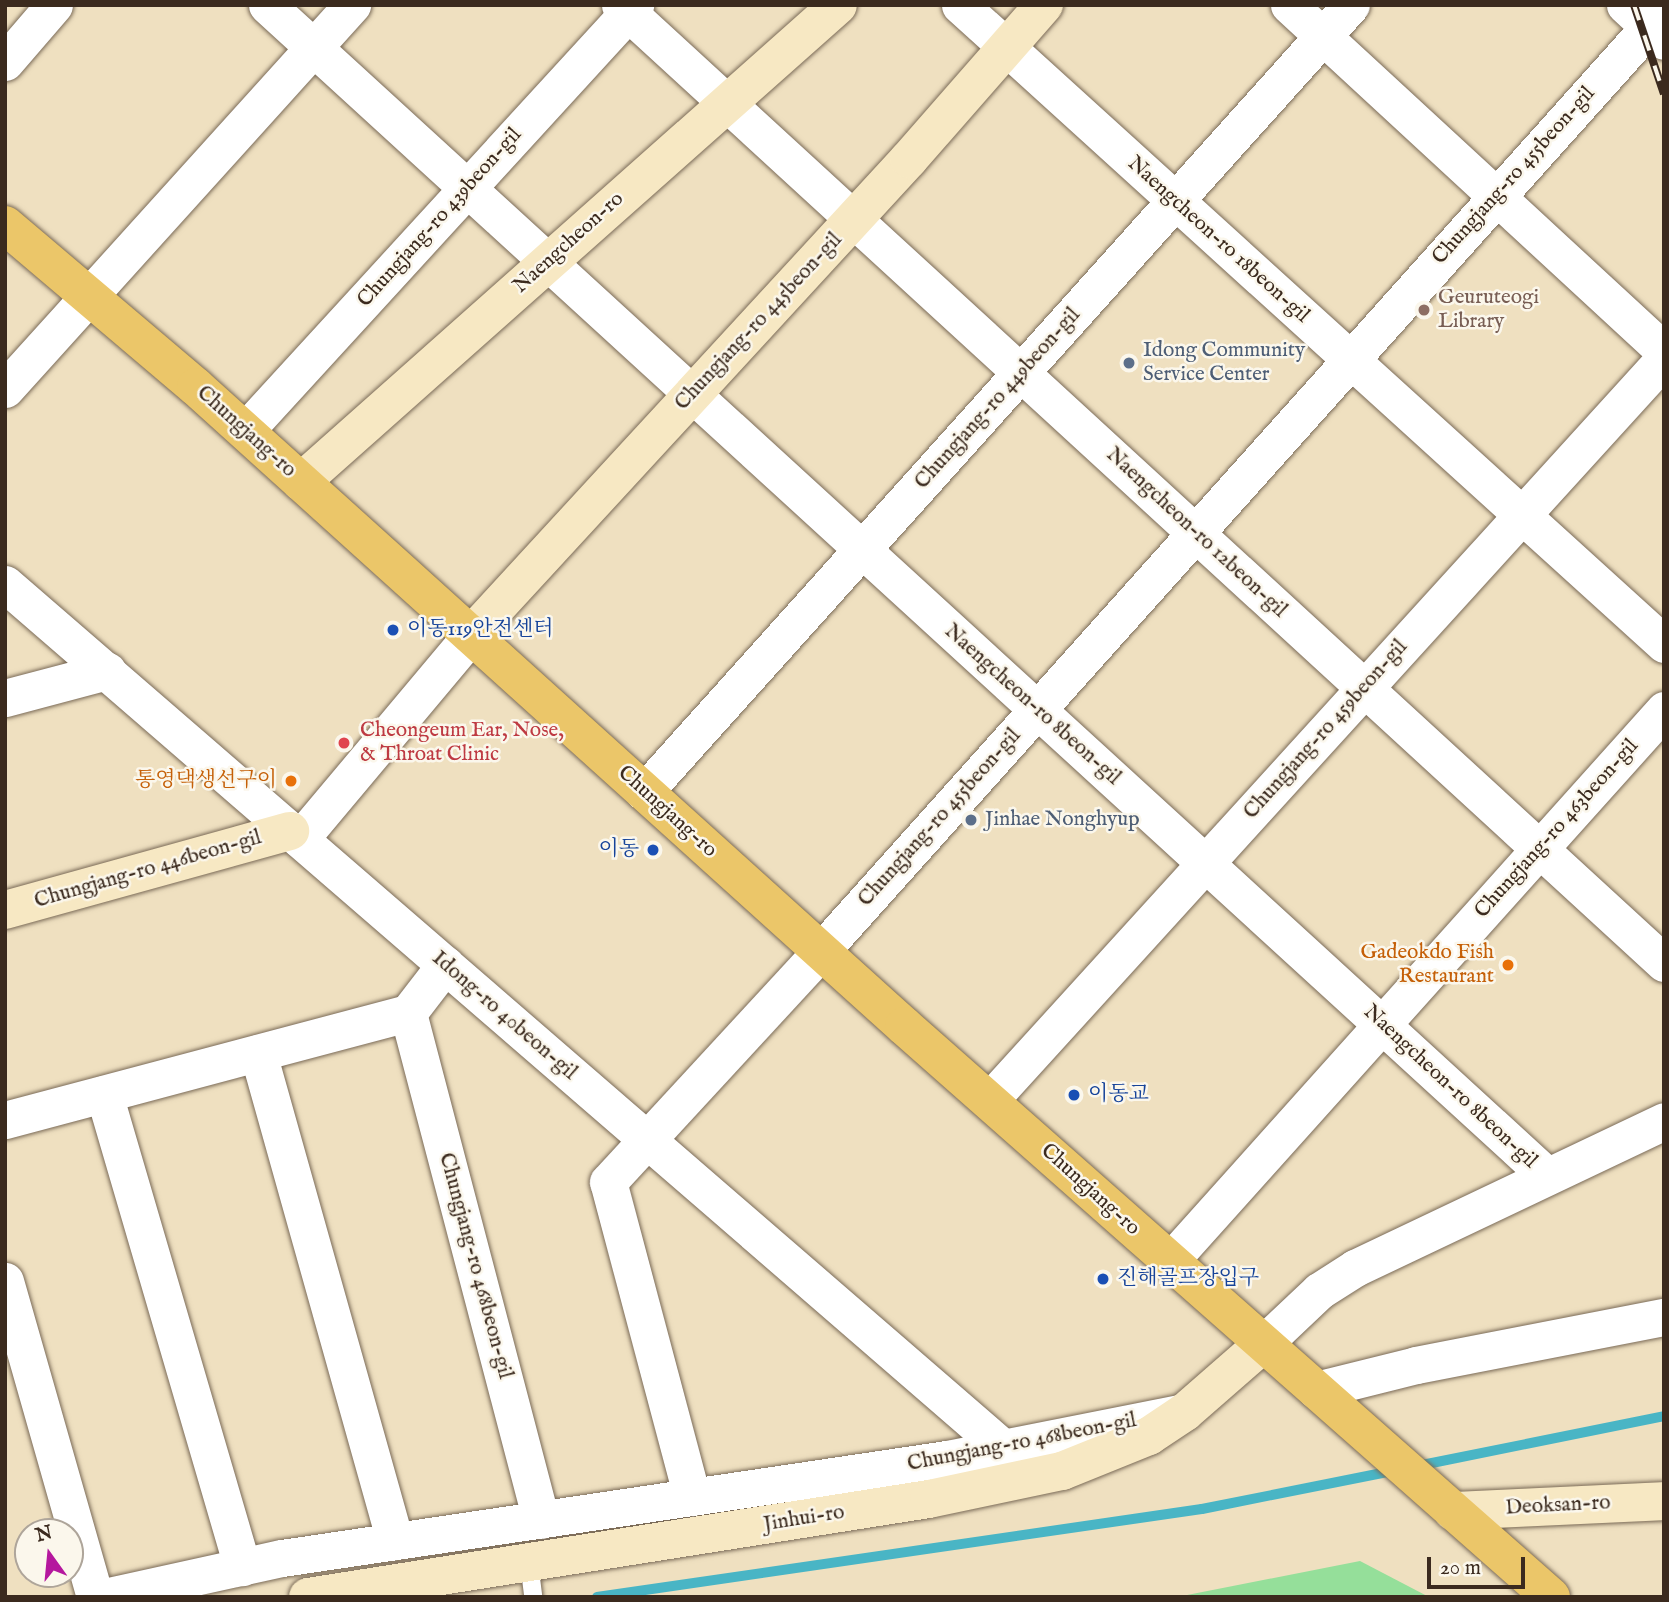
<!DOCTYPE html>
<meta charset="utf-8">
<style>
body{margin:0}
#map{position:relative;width:1669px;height:1602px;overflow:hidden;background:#efe0c0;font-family:"IM FELL English","Noto Serif KR",serif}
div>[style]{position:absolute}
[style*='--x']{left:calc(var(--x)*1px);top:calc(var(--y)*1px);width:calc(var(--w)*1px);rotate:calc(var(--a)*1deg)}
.green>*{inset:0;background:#95df9a}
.stream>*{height:10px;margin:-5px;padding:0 5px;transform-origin:5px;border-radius:5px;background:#49b5c5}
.roads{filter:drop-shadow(0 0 2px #7a6a57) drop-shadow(0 0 2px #7a6a57)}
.lane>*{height:18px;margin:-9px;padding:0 9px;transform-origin:9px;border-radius:9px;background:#fff}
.street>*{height:37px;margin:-18.5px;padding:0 18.5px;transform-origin:18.5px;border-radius:18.5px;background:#fff}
.secondary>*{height:38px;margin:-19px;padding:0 19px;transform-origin:19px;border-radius:19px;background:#f7e8c3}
.primary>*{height:38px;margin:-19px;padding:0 19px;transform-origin:19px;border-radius:19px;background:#ebc669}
.rail>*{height:8px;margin-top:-4px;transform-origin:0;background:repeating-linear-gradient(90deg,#fbf7ec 0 16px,#3b2a1e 0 32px);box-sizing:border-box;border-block:2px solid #3b2a1e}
.dots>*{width:19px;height:19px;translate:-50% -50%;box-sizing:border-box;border:4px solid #fbf7ec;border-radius:50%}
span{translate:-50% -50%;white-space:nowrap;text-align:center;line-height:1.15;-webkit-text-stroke:5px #fbf7ec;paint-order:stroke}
.street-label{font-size:21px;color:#3b2a1e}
.education-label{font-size:21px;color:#785e54}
.left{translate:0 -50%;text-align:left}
.service-label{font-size:21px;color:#4e5e75}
.transit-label{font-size:21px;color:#164399}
.right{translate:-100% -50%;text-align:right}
.health-label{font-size:21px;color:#be3a42}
.food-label{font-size:21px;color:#c56008}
.frame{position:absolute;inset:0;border:7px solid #3b2a1e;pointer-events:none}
.north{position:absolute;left:14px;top:1518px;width:70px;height:70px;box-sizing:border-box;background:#fbf7ec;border:2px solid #aea59a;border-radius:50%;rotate:345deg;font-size:19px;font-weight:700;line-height:28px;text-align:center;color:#3b2a1e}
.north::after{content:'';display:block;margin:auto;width:24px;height:32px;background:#b5179e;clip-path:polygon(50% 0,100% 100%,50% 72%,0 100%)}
.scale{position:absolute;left:1427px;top:1557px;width:98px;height:32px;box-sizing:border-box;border:4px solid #3b2a1e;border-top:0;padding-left:9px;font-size:21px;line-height:24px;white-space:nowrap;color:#3b2a1e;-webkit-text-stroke:5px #fbf7ec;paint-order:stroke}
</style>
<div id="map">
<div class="green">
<div style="clip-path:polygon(1360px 1561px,1429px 1597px,1177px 1597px)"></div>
</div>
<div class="stream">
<div style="--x:1417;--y:1466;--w:252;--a:-11.4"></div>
<div style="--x:597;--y:1597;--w:611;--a:-8.28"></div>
<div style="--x:1202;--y:1509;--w:194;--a:-11.3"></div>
</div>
<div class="roads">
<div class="lane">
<div style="--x:529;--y:1562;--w:35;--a:83"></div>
</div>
<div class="street">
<div style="--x:267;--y:5;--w:1735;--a:42.45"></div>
<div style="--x:620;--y:5;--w:1417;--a:42.54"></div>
<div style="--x:960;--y:5;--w:951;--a:42.23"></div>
<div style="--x:1289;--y:5;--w:510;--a:42.7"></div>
<div style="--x:1625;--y:5;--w:53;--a:42.7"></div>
<div style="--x:5;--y:62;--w:75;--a:-49.3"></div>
<div style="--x:5;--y:389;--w:518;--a:-47.9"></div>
<div style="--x:245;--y:431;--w:578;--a:-47.53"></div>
<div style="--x:5;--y:584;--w:1320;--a:40.88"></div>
<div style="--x:5;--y:698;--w:106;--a:-14.8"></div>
<div style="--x:644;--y:792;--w:1058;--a:-48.07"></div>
<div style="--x:300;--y:839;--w:266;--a:-50"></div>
<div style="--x:408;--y:1013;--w:524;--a:75.3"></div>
<div style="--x:258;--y:1053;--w:507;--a:74.32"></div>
<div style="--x:104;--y:1094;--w:493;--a:73.7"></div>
<div style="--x:989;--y:1101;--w:1003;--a:-47.71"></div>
<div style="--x:5;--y:1120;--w:417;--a:-14.9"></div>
<div style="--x:408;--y:1013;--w:61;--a:-52.4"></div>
<div style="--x:1170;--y:1261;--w:740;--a:-48.12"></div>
<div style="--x:5;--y:1281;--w:329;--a:74.1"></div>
<div style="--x:1263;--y:1344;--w:77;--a:-43.4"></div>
<div style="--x:1319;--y:1291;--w:43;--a:-32.6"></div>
<div style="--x:1355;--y:1268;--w:342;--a:-25.4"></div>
<div style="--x:1316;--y:1390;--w:103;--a:-14"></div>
<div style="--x:1416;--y:1365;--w:253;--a:-11"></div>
<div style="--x:692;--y:1497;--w:326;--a:-104.9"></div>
<div style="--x:608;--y:1182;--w:314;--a:-47.3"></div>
<div style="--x:821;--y:951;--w:1263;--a:-48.14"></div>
<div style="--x:104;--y:1597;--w:182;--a:-12.4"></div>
<div style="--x:282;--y:1558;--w:672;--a:-8.47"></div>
<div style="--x:947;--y:1459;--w:237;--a:-11.2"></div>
</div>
<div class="secondary">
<div style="--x:301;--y:482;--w:718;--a:-41.61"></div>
<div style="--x:471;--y:635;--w:647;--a:-47.38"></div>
<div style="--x:909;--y:159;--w:205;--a:-48.8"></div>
<div style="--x:5;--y:910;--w:296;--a:-15.5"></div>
<div style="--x:1453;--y:1511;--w:211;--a:-2.7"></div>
<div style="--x:308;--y:1597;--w:629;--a:-8.97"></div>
<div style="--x:929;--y:1499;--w:136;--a:-11.9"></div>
<div style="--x:1062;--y:1471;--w:94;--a:-21.9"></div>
<div style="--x:1149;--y:1436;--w:43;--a:-33.7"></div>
<div style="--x:1185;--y:1412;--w:103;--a:-41.1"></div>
</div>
<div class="primary">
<div style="--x:5;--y:225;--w:250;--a:40.3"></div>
<div style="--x:196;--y:387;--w:954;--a:42.07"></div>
<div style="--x:904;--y:1026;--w:863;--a:41.43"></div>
</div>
</div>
<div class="rail">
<div style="--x:1634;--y:5;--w:94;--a:71.4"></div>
</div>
<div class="dots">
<div style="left:1424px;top:310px;background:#8d6e63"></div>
<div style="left:1129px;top:363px;background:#5c6f8a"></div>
<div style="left:393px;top:630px;background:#1a4fb4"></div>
<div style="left:344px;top:743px;background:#e0444e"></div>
<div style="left:291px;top:781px;background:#e8710a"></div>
<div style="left:971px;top:820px;background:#5c6f8a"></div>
<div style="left:653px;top:850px;background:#1a4fb4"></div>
<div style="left:1508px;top:965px;background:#e8710a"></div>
<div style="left:1074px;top:1095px;background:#1a4fb4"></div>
<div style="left:1103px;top:1279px;background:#1a4fb4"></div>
</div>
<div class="street-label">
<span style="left:1514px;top:176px;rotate:-48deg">Chungjang-ro 455beon-gil</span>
<span style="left:440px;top:218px;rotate:-48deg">Chungjang-ro 439beon-gil</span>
<span style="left:1218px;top:240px;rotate:42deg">Naengcheon-ro 18beon-gil</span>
<span style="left:569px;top:243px;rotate:-42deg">Naengcheon-ro</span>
<span style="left:759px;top:322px;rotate:-47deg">Chungjang-ro 445beon-gil</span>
<span style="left:998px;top:399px;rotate:-48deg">Chungjang-ro 449beon-gil</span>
<span style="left:246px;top:432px;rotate:42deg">Chungjang-ro</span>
<span style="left:1196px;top:533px;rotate:43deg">Naengcheon-ro 12beon-gil</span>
<span style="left:1032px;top:705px;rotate:42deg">Naengcheon-ro 8beon-gil</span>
<span style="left:1326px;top:730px;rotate:-48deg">Chungjang-ro 459beon-gil</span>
<span style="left:667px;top:812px;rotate:42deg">Chungjang-ro</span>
<span style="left:940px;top:818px;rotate:-48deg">Chungjang-ro 455beon-gil</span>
<span style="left:1557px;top:829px;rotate:-48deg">Chungjang-ro 463beon-gil</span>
<span style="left:148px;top:870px;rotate:-16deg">Chungjang-ro 446beon-gil</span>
<span style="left:504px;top:1016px;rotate:41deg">Idong-ro 40beon-gil</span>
<span style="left:1450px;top:1087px;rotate:43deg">Naengcheon-ro 8beon-gil</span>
<span style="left:1090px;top:1190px;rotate:42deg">Chungjang-ro</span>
<span style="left:475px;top:1266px;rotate:75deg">Chungjang-ro 468beon-gil</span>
<span style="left:1022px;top:1443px;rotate:-11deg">Chungjang-ro 468beon-gil</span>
<span style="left:1558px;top:1506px;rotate:-3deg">Deoksan-ro</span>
<span style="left:804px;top:1519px;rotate:-9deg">Jinhui-ro</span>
</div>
<div class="education-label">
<span class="left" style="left:1438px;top:310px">Geuruteogi<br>Library</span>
</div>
<div class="service-label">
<span class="left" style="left:1143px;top:363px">Idong Community<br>Service Center</span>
<span class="left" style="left:985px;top:820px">Jinhae Nonghyup</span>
</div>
<div class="transit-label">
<span class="left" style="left:407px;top:630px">이동119안전센터</span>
<span class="right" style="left:639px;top:850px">이동</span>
<span class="left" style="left:1088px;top:1095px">이동교</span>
<span class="left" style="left:1117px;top:1279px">진해골프장입구</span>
</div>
<div class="health-label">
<span class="left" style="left:360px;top:743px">Cheongeum Ear, Nose,<br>&amp; Throat Clinic</span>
</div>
<div class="food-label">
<span class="right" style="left:277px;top:781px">통영댁생선구이</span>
<span class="right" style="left:1494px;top:965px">Gadeokdo Fish<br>Restaurant</span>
</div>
<div class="frame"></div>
<div class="north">N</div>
<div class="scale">20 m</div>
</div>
